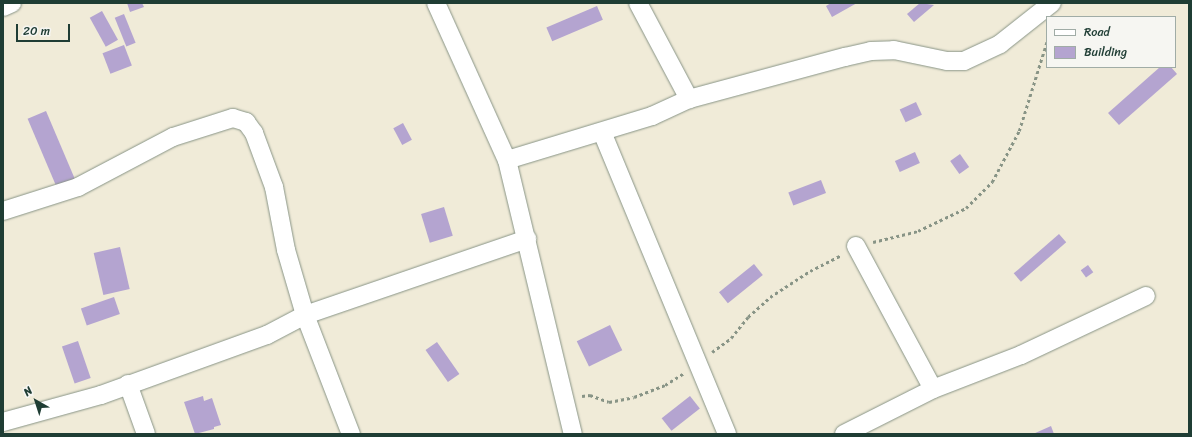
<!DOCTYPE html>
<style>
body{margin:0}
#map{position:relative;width:1192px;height:437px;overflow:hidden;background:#f0ebd8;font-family:Sriracha,sans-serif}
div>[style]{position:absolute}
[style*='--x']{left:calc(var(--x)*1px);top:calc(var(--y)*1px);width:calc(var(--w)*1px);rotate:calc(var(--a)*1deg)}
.building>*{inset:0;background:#b4a4d0;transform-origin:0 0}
.path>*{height:2.5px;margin-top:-1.25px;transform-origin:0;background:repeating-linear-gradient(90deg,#889486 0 3px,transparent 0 6px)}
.roads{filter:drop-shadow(0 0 1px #889486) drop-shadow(0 0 1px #889486)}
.street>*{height:18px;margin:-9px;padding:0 9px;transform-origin:9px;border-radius:9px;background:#fff}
span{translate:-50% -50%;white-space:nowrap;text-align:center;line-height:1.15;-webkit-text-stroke:3.5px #f6f6f2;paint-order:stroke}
.frame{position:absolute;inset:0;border:4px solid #1f3d34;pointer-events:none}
.legend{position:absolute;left:1046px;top:16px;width:130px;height:52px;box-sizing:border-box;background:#f6f6f2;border:1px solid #a0aca6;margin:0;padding:5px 7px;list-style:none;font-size:12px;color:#1f3d34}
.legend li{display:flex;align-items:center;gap:8px;height:20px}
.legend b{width:20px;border:1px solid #a0aca6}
.north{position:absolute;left:16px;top:381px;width:40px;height:40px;-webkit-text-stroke:3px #f6f6f2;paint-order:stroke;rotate:321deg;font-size:11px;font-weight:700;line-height:16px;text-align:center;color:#1f3d34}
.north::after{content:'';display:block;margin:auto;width:14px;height:18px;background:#1f3d34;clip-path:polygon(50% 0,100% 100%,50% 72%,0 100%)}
.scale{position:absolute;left:16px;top:24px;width:54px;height:18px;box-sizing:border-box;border:2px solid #1f3d34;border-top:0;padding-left:5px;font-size:12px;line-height:14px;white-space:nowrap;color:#1f3d34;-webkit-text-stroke:3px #f6f6f2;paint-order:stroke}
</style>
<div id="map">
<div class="building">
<div style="clip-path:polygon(127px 3px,142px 3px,144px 7px,130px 12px)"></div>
<div style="clip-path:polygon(831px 3px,857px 3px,832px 17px,826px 6px)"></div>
<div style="clip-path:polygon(920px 3px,934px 5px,914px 22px,907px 14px)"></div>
<div style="left:597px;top:6px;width:15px;height:55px;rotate:67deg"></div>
<div style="left:102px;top:11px;width:33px;height:14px;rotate:61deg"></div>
<div style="left:124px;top:14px;width:31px;height:10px;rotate:68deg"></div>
<div style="left:124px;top:45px;width:22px;height:23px;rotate:69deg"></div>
<div style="clip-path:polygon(1160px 67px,1171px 67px,1177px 74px,1119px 125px,1108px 113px)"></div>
<div style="left:916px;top:102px;width:14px;height:18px;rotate:65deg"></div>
<div style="left:46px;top:111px;width:75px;height:20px;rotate:67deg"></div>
<div style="left:403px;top:123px;width:19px;height:11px;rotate:62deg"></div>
<div style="left:915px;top:152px;width:12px;height:22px;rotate:66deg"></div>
<div style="left:960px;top:154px;width:16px;height:12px;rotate:55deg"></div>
<div style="left:821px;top:180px;width:14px;height:35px;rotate:69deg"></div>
<div style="left:444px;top:207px;width:30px;height:24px;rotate:73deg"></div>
<div style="left:1059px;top:234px;width:11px;height:60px;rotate:49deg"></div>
<div style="left:120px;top:247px;width:43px;height:27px;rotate:77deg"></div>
<div style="left:754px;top:264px;width:14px;height:45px;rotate:51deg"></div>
<div style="left:1088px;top:265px;width:9px;height:9px;rotate:54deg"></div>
<div style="left:114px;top:297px;width:18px;height:35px;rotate:71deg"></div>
<div style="left:610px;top:325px;width:28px;height:37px;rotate:64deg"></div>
<div style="left:78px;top:341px;width:39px;height:17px;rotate:71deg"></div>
<div style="left:437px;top:342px;width:39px;height:14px;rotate:55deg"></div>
<div style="clip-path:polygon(203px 396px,204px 401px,212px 398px,221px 425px,214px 427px,214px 429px,195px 434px,184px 402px)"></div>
<div style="left:690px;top:396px;width:16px;height:36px;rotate:52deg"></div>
<div style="clip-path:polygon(1051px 426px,1054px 434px,1033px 434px)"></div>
</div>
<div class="path">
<div style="--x:873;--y:242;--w:46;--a:-13.7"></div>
<div style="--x:918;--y:231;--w:53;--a:-25.6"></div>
<div style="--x:966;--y:208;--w:37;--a:-45"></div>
<div style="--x:992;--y:182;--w:58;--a:-62.1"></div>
<div style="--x:1019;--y:131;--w:94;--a:-72.7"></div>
<div style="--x:712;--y:352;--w:24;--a:-36"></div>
<div style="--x:731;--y:338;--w:27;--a:-51"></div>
<div style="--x:748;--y:317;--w:30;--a:-42"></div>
<div style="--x:770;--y:297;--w:48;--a:-33"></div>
<div style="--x:810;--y:271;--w:35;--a:-27"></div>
<div style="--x:582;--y:396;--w:8;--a:-7"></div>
<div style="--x:590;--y:395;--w:20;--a:20"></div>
<div style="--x:609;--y:402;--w:25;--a:-11"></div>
<div style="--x:634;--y:397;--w:33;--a:-21"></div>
<div style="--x:665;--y:385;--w:22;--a:-32"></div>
</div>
<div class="roads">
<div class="street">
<div style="--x:436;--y:3;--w:172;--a:65.7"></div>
<div style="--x:507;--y:160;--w:282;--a:76.5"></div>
<div style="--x:638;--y:3;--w:109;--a:62"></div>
<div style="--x:3;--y:7;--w:10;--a:-24"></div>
<div style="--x:602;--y:132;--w:327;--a:67.5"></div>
<div style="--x:507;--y:160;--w:152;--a:-16.9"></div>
<div style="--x:652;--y:116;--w:41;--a:-24.7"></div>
<div style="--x:689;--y:99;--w:162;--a:-15.1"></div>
<div style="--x:845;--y:57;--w:27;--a:-13"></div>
<div style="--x:871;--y:51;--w:23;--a:-2"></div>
<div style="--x:894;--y:50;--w:54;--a:11.7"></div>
<div style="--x:947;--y:61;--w:17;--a:0"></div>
<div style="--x:964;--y:61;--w:40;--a:-25"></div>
<div style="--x:1000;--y:44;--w:66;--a:-38.3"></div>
<div style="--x:3;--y:211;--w:79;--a:-17.7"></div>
<div style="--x:78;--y:187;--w:107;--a:-27.8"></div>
<div style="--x:173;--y:137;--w:63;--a:-17.6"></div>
<div style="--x:233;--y:118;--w:14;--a:17"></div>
<div style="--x:246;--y:122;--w:14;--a:54"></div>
<div style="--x:254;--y:133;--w:58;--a:69.7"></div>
<div style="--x:274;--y:187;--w:64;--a:79.2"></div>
<div style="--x:286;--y:250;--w:68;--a:73.7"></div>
<div style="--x:305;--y:315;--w:128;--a:68.9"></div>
<div style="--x:856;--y:246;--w:162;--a:61.7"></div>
<div style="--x:933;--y:389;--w:94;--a:-21.1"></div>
<div style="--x:1021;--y:355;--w:138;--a:-25.3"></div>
<div style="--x:128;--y:384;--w:53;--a:70.2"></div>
<div style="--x:3;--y:422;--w:102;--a:-15.4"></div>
<div style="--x:101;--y:395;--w:177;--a:-19.9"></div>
<div style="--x:267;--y:335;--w:43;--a:-27.8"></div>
<div style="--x:305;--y:315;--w:235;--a:-18.9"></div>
<div style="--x:844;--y:434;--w:100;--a:-26.8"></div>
</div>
</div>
<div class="frame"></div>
<ul class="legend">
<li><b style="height:5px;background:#fff"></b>Road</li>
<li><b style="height:11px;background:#b4a4d0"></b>Building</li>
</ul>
<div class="north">N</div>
<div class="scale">20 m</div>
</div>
